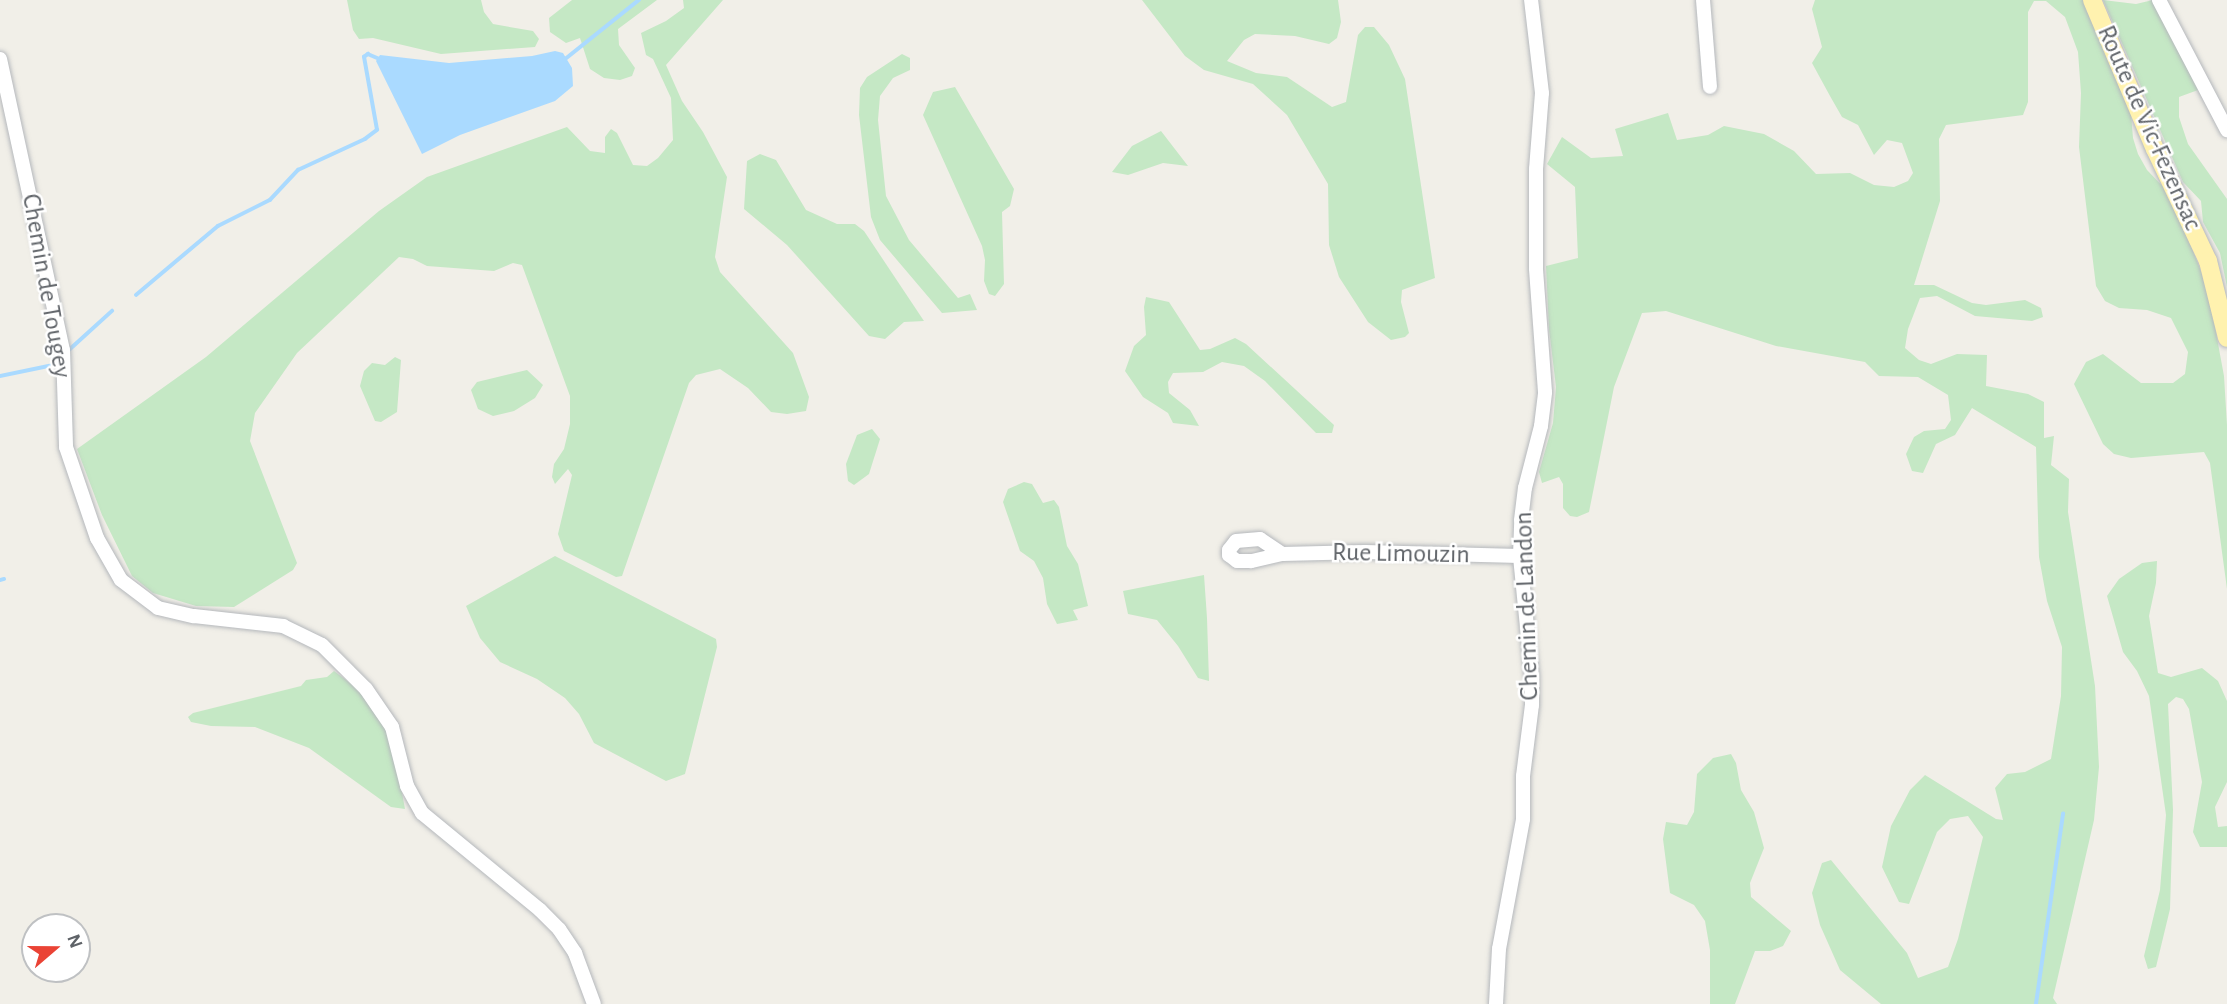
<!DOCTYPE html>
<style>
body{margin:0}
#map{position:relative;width:2227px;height:1004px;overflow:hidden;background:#f1efe8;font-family:"Alegreya Sans",sans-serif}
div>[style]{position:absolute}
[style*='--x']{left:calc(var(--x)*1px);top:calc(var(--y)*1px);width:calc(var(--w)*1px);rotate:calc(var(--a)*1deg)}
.green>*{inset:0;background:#c5e8c5}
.water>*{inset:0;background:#aadaff}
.stream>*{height:3.5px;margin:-1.75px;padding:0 1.75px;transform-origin:1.75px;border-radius:1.75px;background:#aadaff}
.roads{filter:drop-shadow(0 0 2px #b5b8bc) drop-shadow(0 0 2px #b5b8bc)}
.minor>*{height:14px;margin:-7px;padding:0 7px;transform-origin:7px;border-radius:7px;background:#fff}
.major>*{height:18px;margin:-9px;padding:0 9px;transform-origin:9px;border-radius:9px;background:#fff2af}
span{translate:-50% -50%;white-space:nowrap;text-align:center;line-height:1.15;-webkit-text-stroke:5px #fff;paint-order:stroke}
.street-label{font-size:26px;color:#5f6368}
.north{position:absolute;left:21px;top:913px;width:70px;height:70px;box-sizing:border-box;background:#fff;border:2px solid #bfc1c3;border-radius:50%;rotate:70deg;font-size:19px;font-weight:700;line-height:28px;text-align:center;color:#5f6368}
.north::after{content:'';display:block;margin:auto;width:24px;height:32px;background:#ea4335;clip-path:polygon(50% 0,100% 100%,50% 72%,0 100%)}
</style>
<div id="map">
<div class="green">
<div style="clip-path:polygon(347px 0,481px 0,484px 12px,493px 24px,533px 31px,539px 39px,535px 47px,441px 54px,373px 38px,359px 39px,353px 30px)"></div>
<div style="clip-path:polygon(572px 0,657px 0,618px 29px,619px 45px,635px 68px,632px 76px,620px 80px,604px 78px,590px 69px,580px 38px,566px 43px,550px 32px,549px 18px)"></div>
<div style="clip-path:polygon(683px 0,723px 0,666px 65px,682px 101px,703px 132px,727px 177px,715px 257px,720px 272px,793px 353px,809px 397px,806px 411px,787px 414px,771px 412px,748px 388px,720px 369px,696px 375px,689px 383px,622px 576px,616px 577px,564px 551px,558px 534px,572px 475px,568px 469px,555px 484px,552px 477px,554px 464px,564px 449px,570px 424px,570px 396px,522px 265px,513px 263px,494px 271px,427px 266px,413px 259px,399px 257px,297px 353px,255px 413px,250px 441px,297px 563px,293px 570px,234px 607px,196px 606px,153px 593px,132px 576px,102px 515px,77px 449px,206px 357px,379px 211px,427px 177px,567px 127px,590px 151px,605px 153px,605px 137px,611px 129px,617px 133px,633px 165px,647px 166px,658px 158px,673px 140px,671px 98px,653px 59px,646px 55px,641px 33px,666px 21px,684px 8px)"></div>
<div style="clip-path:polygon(1142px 0,1338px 0,1341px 22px,1337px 38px,1329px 44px,1295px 36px,1255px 34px,1244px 40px,1227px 61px,1256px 73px,1287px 77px,1332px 107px,1346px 102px,1358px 35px,1365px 27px,1374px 27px,1389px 45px,1405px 79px,1435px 278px,1402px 290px,1401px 302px,1409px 333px,1405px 337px,1391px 340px,1368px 322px,1339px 277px,1329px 245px,1328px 184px,1287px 115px,1253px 84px,1204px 70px,1185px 56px)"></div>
<div style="clip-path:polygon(1815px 0,2083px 0,2130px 103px,2133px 138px,2138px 154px,2147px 170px,2171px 195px,2202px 274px,2212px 311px,2224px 376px,2227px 425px,2227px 589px,2210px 463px,2204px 452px,2131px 458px,2114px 454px,2103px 444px,2074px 384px,2086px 362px,2103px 354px,2141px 383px,2173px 383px,2185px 374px,2188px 352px,2171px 318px,2147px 310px,2119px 308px,2105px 301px,2096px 286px,2079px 147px,2081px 93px,2078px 52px,2065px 17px,2046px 1px,2034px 1px,2028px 12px,2028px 102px,2023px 115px,1946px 125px,1939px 139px,1940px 201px,1914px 285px,1934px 285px,1972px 303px,1986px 305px,2025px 300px,2041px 308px,2043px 317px,2032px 321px,1975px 316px,1937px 296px,1920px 298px,1908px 329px,1905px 348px,1919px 360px,1931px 364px,1957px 354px,1987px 355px,1986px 386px,2028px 394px,2044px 402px,2044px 438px,2054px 436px,2051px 465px,2069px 479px,2068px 512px,2095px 686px,2099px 767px,2094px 820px,2053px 998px,2057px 1004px,1881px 1004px,1840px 970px,1820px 925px,1812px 893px,1822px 863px,1831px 860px,1907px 953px,1918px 978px,1948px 967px,1958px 939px,1983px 837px,1968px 816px,1950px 819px,1937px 832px,1909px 904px,1899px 902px,1882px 867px,1891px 826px,1910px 790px,1925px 775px,1996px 819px,2003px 820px,1995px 788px,2007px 774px,2025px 772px,2051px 759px,2061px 696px,2062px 647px,2047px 601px,2039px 557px,2036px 447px,1972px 408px,1955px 435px,1936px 444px,1923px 473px,1912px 471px,1906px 454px,1914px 437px,1924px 431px,1945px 429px,1951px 420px,1948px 395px,1918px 377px,1879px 376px,1865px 362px,1776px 346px,1666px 311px,1642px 313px,1614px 387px,1589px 512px,1577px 517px,1570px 516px,1563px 508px,1563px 484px,1559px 477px,1542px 483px,1539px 472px,1553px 423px,1556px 387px,1549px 329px,1546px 266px,1578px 258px,1575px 187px,1547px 164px,1562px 137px,1591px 158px,1623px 156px,1615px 129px,1668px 113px,1677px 140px,1708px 135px,1724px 126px,1764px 134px,1794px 151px,1816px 174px,1850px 173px,1874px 185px,1894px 187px,1908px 181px,1913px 173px,1902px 143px,1887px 140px,1874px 155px,1858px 125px,1842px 117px,1830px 96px,1812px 63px,1822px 47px,1812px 9px)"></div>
<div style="clip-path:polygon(2103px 0,2136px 4px,2153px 0,2198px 90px,2179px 97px,2179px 117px,2188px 144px,2227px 199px,2227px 287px,2220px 253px,2203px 222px,2201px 201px,2183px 182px)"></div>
<div style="clip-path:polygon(902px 54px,910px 58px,910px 70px,893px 78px,880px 96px,878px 120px,886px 196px,909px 240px,958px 298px,970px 294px,977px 310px,942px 313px,880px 240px,871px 217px,859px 115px,860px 88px,867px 77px)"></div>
<div style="clip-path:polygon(955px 87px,1014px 189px,1010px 206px,1002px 212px,1004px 284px,995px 296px,989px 294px,984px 281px,985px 260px,982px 246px,923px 115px,933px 92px)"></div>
<div style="clip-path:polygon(1161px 131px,1188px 166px,1163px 163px,1128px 175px,1112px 172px,1132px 146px)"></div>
<div style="clip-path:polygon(760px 154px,776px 160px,806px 210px,837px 224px,855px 224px,864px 231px,924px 321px,904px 322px,885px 339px,869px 336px,787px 245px,744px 209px,747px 161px)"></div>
<div style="clip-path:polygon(1146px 297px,1169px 302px,1200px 350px,1210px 349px,1235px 338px,1246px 344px,1334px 425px,1332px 433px,1316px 433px,1265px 381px,1244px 366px,1222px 362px,1203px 372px,1173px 373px,1168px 382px,1169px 393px,1190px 410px,1199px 426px,1173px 423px,1168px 413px,1143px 397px,1125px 371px,1134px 346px,1146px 335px,1144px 307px)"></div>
<div style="clip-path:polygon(395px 357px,401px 360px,397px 412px,381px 422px,375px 421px,360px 386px,364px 371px,372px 363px,385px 365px)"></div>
<div style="clip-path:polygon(527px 370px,543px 385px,535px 398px,514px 411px,493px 416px,478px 409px,471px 390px,477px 382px)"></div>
<div style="clip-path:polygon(872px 429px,880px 439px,869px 474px,854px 485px,848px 481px,846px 464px,857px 435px)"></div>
<div style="clip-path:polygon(1024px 482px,1032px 484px,1043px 503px,1054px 500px,1059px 507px,1067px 546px,1078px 564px,1088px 606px,1073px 610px,1078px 620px,1057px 624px,1047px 604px,1043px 578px,1034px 561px,1020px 551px,1003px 502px,1008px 489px)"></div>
<div style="clip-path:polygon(555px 556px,716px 639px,717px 647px,685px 774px,666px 781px,594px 743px,579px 714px,565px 698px,537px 679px,500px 662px,480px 638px,466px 606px)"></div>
<div style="clip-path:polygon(2157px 561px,2156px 583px,2149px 616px,2158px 673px,2171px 677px,2202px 668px,2218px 681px,2227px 701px,2227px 782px,2215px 807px,2218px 827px,2227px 826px,2227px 847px,2200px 847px,2193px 832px,2202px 782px,2189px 709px,2183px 699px,2176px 697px,2168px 704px,2173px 810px,2170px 909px,2156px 967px,2148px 969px,2144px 956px,2160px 890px,2166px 815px,2149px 696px,2137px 671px,2123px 652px,2107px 596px,2119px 579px,2142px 563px)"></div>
<div style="clip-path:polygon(1204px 575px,1207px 618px,1209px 681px,1198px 678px,1178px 646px,1157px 620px,1128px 614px,1123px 591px)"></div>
<div style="clip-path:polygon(334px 671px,362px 692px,384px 723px,393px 745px,405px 809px,391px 807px,309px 748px,255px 727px,211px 726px,191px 722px,188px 717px,193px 713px,301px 686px,306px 680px,327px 677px)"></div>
<div style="clip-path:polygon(1731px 754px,1736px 763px,1741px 790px,1754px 812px,1764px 848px,1750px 883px,1751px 897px,1791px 931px,1783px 946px,1770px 951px,1755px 951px,1735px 1004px,1710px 1004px,1710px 950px,1705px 921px,1694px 905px,1670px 893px,1663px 839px,1666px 822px,1687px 825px,1694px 812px,1697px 774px,1713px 758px)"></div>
</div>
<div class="water">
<div style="clip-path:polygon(555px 51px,563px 53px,572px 68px,573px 86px,555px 101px,460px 135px,422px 154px,376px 61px,380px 55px,449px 63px,532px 56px)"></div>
</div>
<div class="stream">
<div style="--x:564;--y:60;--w:96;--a:-38.7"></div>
<div style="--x:136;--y:295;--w:107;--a:-40.1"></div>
<div style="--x:218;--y:226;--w:58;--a:-26.6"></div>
<div style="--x:270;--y:200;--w:41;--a:-47"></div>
<div style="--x:298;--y:170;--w:74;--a:-24.8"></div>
<div style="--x:365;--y:139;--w:15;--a:-37"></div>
<div style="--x:377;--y:130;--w:74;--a:-100.1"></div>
<div style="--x:364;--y:57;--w:5;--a:-37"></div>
<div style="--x:368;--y:54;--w:13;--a:23"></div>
<div style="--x:69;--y:350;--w:58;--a:-42.2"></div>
<div style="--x:0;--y:376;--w:59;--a:-11.7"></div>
<div style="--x:0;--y:580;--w:4;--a:-14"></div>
<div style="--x:2036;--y:1004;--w:192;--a:-81.9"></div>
</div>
<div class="roads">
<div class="minor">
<div style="--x:1703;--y:0;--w:87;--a:85.4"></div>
<div style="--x:2159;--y:0;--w:147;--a:62.4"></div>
<div style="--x:0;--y:59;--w:298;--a:77.8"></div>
<div style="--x:63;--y:350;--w:97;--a:88.2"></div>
<div style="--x:66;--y:447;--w:96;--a:71.2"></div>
<div style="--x:97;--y:538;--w:48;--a:60.3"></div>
<div style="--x:121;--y:580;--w:46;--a:37.1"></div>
<div style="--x:158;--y:608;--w:37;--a:13"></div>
<div style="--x:194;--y:616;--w:90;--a:6.4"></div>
<div style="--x:283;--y:626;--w:43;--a:26"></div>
<div style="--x:322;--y:645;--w:62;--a:45"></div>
<div style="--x:366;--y:689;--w:46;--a:55.6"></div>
<div style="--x:392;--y:727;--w:61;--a:75.7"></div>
<div style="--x:407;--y:786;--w:31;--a:61"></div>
<div style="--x:422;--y:813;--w:153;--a:39.4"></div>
<div style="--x:540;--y:910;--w:27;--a:45"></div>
<div style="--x:559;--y:929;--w:29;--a:56"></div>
<div style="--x:575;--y:953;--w:54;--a:69.6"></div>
<div style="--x:1282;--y:554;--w:32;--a:167"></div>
<div style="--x:1251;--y:561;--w:14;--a:180"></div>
<div style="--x:1237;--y:561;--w:10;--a:-143"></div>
<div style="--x:1229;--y:555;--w:5;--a:-90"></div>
<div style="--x:1229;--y:550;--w:11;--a:-52"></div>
<div style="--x:1236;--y:541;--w:24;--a:-5"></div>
<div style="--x:1260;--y:539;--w:27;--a:34"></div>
<div style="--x:1282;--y:554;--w:83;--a:-1.4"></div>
<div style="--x:1365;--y:552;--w:155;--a:1.5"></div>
<div style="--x:1496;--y:1004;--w:55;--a:-86.9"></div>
<div style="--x:1499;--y:949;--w:132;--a:-79.5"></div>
<div style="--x:1523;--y:819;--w:43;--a:-90"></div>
<div style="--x:1523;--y:776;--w:72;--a:-82.8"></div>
<div style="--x:1532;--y:705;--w:28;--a:-90"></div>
<div style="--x:1532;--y:677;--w:122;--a:-95.7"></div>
<div style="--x:1520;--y:556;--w:36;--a:-88"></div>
<div style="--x:1521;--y:520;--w:32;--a:-83"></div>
<div style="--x:1525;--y:488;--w:64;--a:-75.5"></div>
<div style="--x:1541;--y:426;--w:34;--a:-83"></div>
<div style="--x:1545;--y:392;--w:124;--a:-94.2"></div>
<div style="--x:1536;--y:268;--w:99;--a:-90"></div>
<div style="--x:1536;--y:169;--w:76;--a:-85.5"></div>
<div style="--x:1542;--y:93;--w:94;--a:-96.7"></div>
</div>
<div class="major">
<div style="--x:2092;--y:0;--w:162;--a:67.1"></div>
<div style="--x:2155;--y:149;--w:124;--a:64.7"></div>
<div style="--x:2208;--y:261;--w:79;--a:76.1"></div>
</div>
</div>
<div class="street-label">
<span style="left:2149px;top:128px;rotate:66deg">Route de Vic-Fezensac</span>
<span style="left:46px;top:286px;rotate:80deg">Chemin de Tougey</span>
<span style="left:1401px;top:554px;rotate:1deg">Rue Limouzin</span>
<span style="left:1527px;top:606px;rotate:-92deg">Chemin de Landon</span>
</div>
<div class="north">N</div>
</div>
